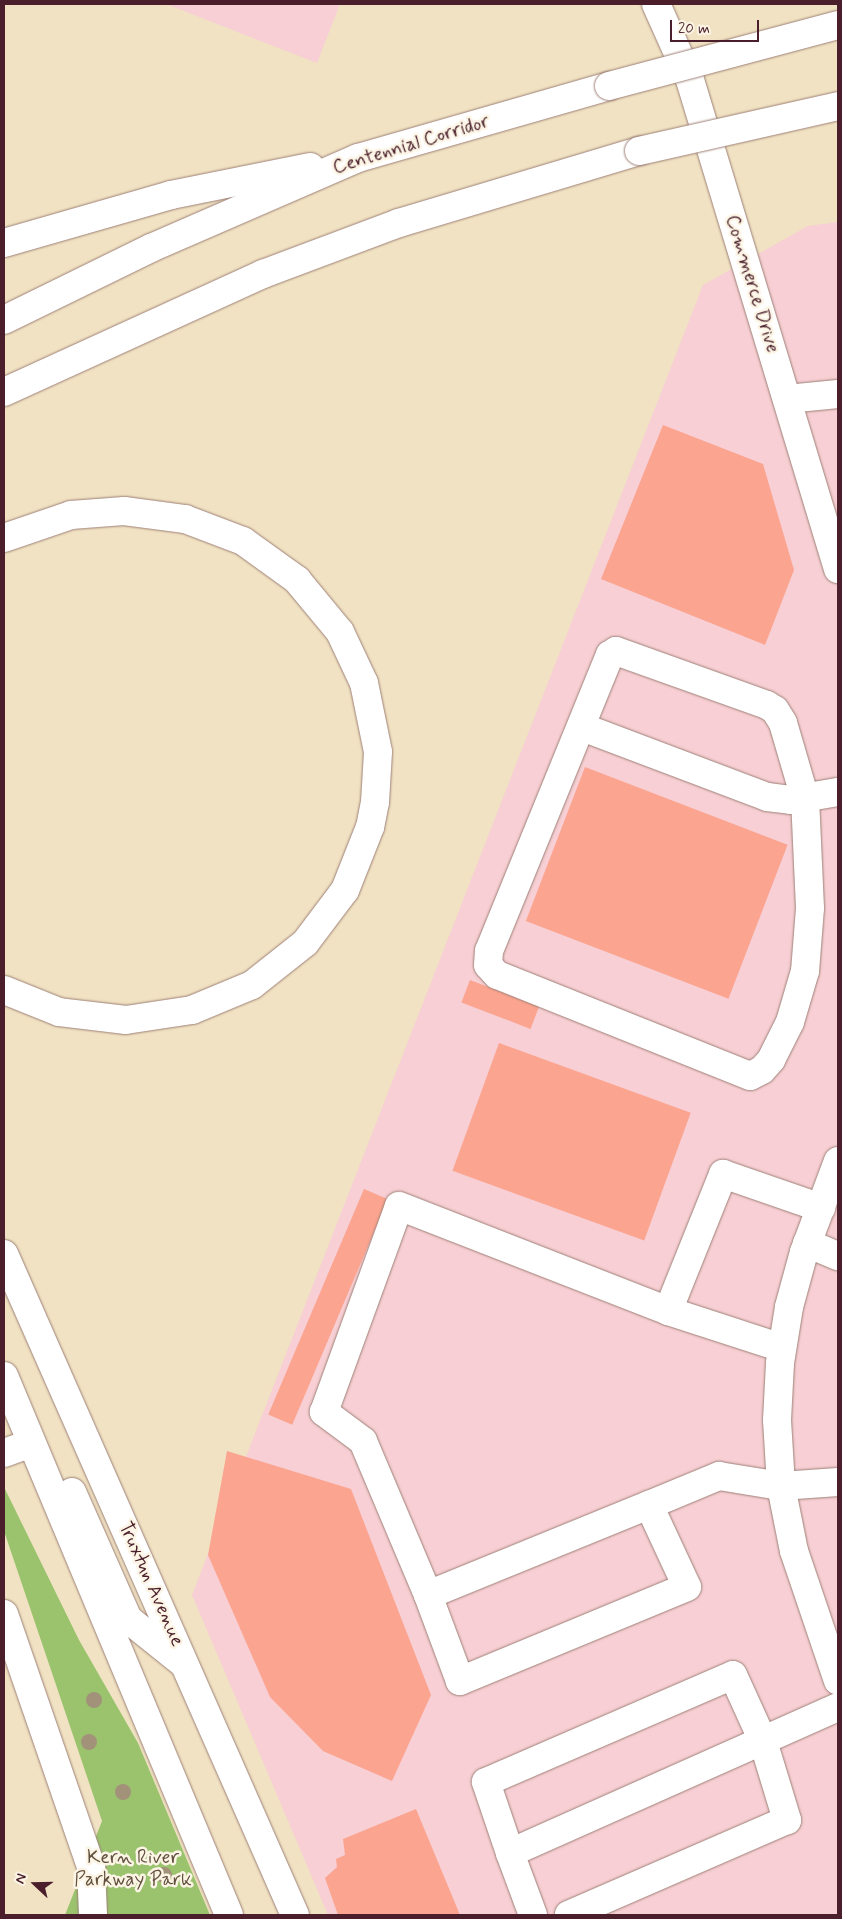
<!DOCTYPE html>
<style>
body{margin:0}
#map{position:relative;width:842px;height:1919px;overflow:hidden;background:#f1e2c3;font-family:Mynerve,sans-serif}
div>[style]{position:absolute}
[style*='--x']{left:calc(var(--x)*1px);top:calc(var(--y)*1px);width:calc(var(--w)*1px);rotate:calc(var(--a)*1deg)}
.built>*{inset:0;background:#f7cfd4}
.green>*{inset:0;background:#9bc36e}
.building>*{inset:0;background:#fba490;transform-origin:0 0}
.roads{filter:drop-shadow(0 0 1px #9e8077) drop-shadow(0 0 1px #9e8077)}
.minor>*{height:28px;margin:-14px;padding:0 14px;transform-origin:14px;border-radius:14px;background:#fff}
.major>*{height:28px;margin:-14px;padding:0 14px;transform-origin:14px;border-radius:14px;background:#fff}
.highway>*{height:28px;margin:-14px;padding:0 14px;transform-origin:14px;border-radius:14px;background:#fff}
.bridges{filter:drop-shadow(0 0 1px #9e8077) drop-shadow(0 0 1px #9e8077)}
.highway-bridge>*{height:28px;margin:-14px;padding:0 14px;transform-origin:14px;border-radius:14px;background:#fff}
.trees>*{width:16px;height:16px;margin:-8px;border-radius:50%;background:#a2927a}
span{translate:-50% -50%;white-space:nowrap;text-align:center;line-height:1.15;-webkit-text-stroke:5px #fcf5e5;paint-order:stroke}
.street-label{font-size:19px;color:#4a1f2b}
.park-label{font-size:19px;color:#62503f}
.frame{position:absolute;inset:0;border:5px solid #4a1f2b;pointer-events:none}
.north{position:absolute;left:10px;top:1859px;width:50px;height:50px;-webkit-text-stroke:4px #fcf5e5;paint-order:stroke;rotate:291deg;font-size:14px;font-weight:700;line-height:20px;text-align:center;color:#4a1f2b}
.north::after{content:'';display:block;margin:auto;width:18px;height:22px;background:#4a1f2b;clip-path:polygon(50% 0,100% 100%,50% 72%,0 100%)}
.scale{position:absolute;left:670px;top:20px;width:89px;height:22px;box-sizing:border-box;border:2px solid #4a1f2b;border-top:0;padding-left:6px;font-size:15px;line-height:18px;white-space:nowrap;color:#4a1f2b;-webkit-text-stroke:4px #fcf5e5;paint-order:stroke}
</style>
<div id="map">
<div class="built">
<div style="clip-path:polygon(166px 4px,340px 4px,317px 63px)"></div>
<div style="clip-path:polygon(838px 222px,838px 1915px,328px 1915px,192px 1595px,703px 285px,808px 226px)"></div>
</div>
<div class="green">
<div style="clip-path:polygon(4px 1487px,79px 1640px,138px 1743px,210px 1915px,65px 1915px,102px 1821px,4px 1531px)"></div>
</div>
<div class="building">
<div style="clip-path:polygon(663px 425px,763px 464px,794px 570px,765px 645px,601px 579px)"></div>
<div style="left:585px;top:767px;width:217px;height:165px;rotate:21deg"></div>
<div style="left:470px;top:980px;width:74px;height:24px;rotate:21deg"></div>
<div style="left:499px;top:1043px;width:204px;height:136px;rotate:20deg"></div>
<div style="left:364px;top:1189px;width:26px;height:245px;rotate:23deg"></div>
<div style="clip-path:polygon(227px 1451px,351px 1489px,431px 1695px,392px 1781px,323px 1751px,270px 1697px,208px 1555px)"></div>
<div style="clip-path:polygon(416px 1809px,460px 1915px,338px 1915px,325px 1878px,337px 1867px,336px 1859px,345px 1855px,343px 1839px)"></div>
</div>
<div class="roads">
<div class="minor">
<div style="--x:656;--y:4;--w:83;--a:65.9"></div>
<div style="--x:690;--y:80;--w:511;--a:73.16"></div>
<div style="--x:787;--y:399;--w:51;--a:-5.6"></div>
<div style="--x:616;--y:651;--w:160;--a:19.7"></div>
<div style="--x:767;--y:705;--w:9;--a:32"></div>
<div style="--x:775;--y:710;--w:15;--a:58"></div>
<div style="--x:783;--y:723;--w:78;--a:73.7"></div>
<div style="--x:805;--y:798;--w:110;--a:87.4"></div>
<div style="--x:810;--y:908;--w:63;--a:94.5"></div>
<div style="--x:805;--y:971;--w:53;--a:106.4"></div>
<div style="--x:790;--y:1022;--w:42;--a:116.6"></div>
<div style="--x:771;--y:1060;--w:13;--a:132"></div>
<div style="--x:762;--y:1070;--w:13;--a:153"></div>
<div style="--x:750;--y:1076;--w:272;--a:-158.2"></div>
<div style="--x:497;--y:975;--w:13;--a:-132"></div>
<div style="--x:488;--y:965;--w:14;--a:-86"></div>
<div style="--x:489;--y:951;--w:320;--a:-67.8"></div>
<div style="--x:610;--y:655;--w:7;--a:-34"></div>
<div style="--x:582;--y:727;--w:198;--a:20.7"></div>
<div style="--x:767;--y:797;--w:24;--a:7"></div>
<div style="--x:791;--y:800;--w:48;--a:-9.7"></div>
<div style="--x:838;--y:1161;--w:97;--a:110.5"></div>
<div style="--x:804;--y:1252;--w:57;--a:105.3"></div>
<div style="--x:789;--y:1307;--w:57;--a:99.1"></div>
<div style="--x:780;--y:1363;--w:57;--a:93"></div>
<div style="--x:777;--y:1420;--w:66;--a:86.5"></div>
<div style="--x:781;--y:1486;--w:66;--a:78.7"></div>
<div style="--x:794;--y:1551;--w:137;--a:71.3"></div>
<div style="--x:807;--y:1243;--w:34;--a:23"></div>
<div style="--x:782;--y:1348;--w:120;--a:-162"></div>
<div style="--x:668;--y:1311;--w:148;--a:-68.1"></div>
<div style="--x:723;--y:1174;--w:104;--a:19.1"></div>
<div style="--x:4;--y:1453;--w:29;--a:-20"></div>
<div style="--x:649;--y:1505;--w:90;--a:65.1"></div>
<div style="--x:687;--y:1587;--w:246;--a:157.5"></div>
<div style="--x:460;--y:1681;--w:92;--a:-110.4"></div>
<div style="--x:428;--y:1595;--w:239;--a:-22.2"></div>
<div style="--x:649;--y:1505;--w:76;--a:-22.5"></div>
<div style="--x:719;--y:1476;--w:63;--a:9.2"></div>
<div style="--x:781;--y:1486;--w:57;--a:-4"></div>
<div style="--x:428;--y:1595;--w:167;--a:-112.9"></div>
<div style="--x:363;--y:1441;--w:49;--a:-143.4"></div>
<div style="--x:324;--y:1412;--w:219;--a:-70"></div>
<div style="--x:399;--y:1206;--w:289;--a:21.3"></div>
<div style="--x:4;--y:1614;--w:268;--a:71"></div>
<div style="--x:91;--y:1867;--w:48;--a:87.6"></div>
<div style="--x:510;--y:1853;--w:75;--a:-108.7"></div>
<div style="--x:486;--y:1782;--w:269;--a:-23.4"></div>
<div style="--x:733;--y:1675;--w:72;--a:65.6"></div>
<div style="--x:763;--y:1741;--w:83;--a:73.1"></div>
<div style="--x:787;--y:1820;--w:238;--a:156.5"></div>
<div style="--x:533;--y:1915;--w:66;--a:-110.4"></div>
<div style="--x:510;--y:1853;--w:359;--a:-24"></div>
</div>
<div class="major">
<div style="--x:4;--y:1254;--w:722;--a:66.24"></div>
<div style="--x:4;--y:1376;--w:584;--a:67.34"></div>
<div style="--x:72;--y:1492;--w:139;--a:66.2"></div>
<div style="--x:128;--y:1619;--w:70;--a:38.7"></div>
</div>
<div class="highway">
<div style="--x:4;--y:243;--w:174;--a:-16"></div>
<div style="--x:171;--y:195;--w:142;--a:-11.4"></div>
<div style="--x:4;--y:320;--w:164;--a:-26.1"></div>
<div style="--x:151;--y:248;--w:226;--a:-23.5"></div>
<div style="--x:358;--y:158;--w:261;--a:-16"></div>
<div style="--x:4;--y:392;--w:285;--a:-24.5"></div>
<div style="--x:263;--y:274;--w:145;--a:-20.6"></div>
<div style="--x:399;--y:223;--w:251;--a:-16.7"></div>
<div style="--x:4;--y:538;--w:71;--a:-18.9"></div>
<div style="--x:71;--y:515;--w:53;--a:-4.3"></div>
<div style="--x:124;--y:511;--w:62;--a:7.5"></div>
<div style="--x:185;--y:519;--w:62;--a:20.8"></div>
<div style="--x:243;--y:541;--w:67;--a:35.8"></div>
<div style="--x:297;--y:580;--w:67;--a:50.4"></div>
<div style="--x:340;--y:632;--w:56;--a:64.8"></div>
<div style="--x:364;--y:683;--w:70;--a:78.5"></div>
<div style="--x:378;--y:752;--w:50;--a:93.4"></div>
<div style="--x:375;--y:802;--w:25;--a:101"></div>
<div style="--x:370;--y:827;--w:68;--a:111.6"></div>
<div style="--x:345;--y:890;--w:66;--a:127"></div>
<div style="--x:305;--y:943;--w:68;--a:141.6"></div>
<div style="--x:252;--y:985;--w:65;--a:157.4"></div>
<div style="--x:192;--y:1010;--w:67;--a:171.4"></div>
<div style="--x:126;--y:1020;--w:67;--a:-173.2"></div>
<div style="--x:59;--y:1012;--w:59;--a:-158.2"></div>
</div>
</div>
<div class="bridges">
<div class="highway-bridge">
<div style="--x:609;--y:86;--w:237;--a:-14.9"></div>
<div style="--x:639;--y:151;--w:204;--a:-12.7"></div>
</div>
</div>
<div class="trees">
<div style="left:94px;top:1700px"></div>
<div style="left:89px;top:1742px"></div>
<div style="left:123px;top:1792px"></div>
<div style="left:164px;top:1875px"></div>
</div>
<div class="street-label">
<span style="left:411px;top:145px;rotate:-17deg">Centennial Corridor</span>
<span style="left:752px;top:284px;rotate:73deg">Commerce Drive</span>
<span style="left:151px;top:1584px;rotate:66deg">Truxtun Avenue</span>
</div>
<div class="park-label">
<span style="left:133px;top:1869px">Kern River<br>Parkway Park</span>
</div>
<div class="frame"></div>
<div class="north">N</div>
<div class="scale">20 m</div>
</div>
